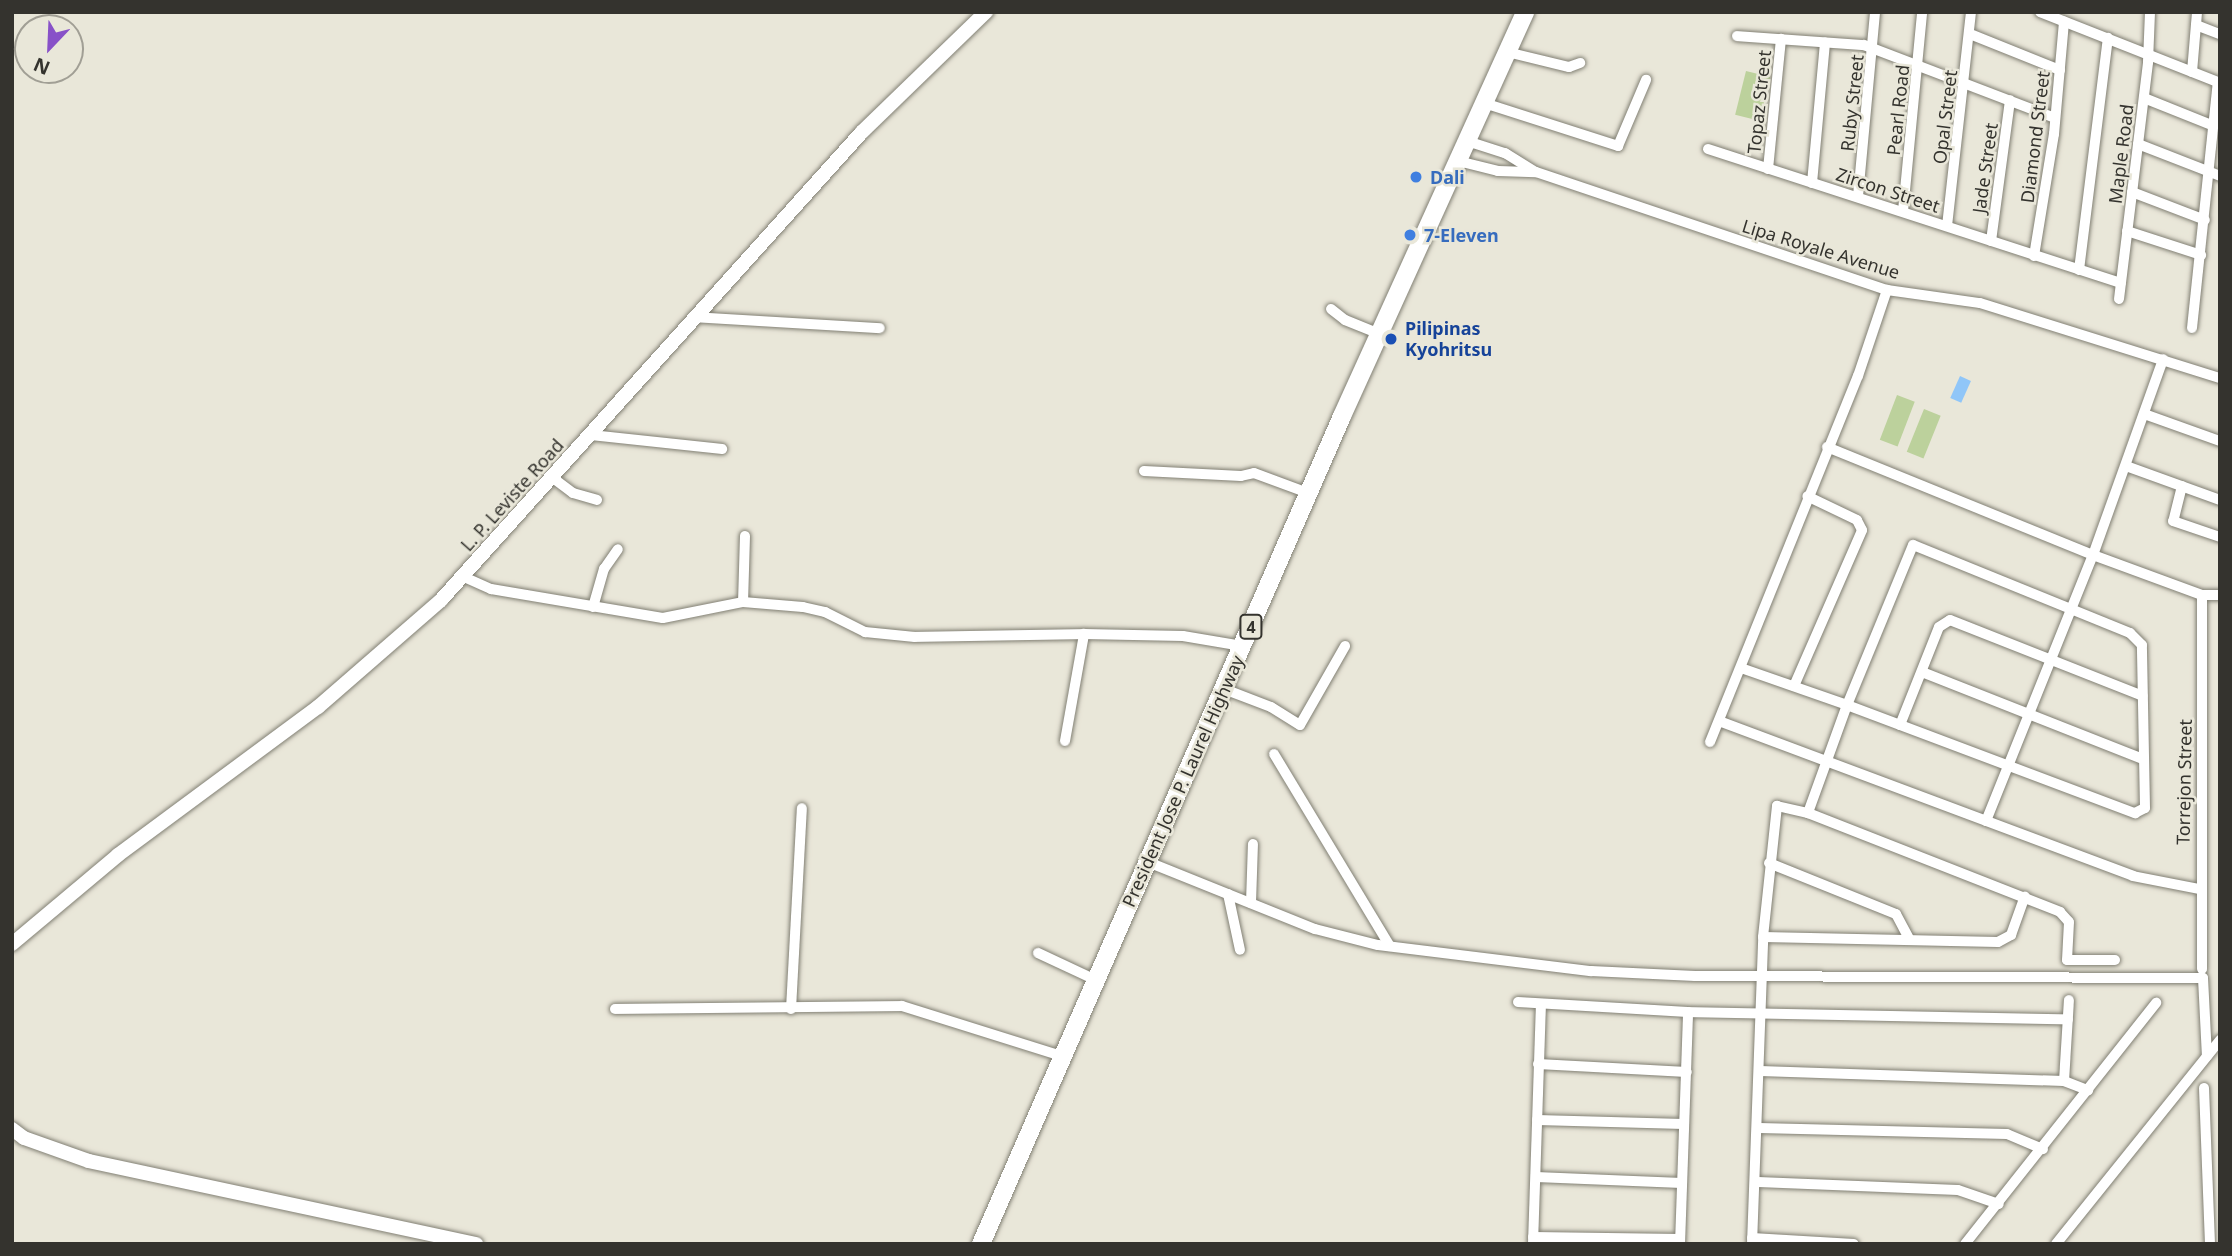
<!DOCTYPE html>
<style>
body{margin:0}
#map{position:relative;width:2232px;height:1256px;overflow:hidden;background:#e9e7d9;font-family:"Noto Sans",sans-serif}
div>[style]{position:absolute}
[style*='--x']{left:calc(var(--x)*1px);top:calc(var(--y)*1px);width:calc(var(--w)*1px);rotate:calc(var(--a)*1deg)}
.green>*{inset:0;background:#bcd19c;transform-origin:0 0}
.water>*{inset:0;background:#90c6f8;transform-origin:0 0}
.roads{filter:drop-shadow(0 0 2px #817f73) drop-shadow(0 0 2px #817f73)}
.street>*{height:10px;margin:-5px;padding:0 5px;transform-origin:5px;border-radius:5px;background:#fff}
.secondary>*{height:14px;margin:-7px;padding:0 7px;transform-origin:7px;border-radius:7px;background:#fff}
.highway>*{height:18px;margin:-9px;padding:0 9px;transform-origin:9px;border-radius:9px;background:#fff}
.dots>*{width:19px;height:19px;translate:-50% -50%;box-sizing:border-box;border:4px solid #e9e7d9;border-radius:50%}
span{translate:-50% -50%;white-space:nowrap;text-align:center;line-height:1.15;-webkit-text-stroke:5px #e9e7d9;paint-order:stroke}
.shield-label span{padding:2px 5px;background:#e9e7d9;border:2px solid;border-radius:5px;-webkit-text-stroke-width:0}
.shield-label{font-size:16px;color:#34332e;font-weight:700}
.street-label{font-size:18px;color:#34332e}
.shop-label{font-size:18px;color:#366cbe;font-weight:700}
.left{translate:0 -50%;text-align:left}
.transit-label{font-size:18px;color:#164399;font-weight:700}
.frame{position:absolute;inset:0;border:14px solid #34332e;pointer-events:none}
.north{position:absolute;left:14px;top:14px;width:70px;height:70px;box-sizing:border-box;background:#e9e7d9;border:2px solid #a19f95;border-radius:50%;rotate:203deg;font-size:19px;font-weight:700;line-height:28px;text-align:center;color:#34332e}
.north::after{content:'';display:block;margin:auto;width:24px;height:32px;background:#8851c8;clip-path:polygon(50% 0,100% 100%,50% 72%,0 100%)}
</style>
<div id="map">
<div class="green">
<div style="left:1746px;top:71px;width:25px;height:45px;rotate:14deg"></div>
<div style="left:1897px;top:395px;width:19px;height:48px;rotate:21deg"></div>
<div style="left:1924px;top:409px;width:18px;height:46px;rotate:22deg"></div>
</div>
<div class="water">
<div style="left:1960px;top:376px;width:12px;height:24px;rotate:24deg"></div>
</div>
<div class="roads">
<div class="street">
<div style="--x:2040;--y:12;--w:193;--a:21.5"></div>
<div style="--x:2196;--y:25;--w:26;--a:21"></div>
<div style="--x:1970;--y:34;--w:97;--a:21.8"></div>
<div style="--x:1737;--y:36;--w:127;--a:4.1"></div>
<div style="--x:1864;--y:45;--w:204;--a:20.9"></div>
<div style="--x:1507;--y:52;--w:64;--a:13.6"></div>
<div style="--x:1569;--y:67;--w:12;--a:-20"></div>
<div style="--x:2192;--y:72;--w:60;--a:-85.2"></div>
<div style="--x:2144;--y:98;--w:75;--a:21.8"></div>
<div style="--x:1484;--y:103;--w:141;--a:17.8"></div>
<div style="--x:1618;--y:146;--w:72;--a:-67"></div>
<div style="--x:1467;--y:141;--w:40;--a:18"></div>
<div style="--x:1505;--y:153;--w:36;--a:32"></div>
<div style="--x:1536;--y:172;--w:370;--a:18.6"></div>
<div style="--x:1887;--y:290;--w:94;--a:8"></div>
<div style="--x:1980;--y:303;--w:251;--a:17.4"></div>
<div style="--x:2138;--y:144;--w:88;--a:21.3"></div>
<div style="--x:1708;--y:149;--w:434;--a:18"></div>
<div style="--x:1458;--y:161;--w:41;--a:14"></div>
<div style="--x:1498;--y:171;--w:38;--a:2"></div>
<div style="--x:1768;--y:169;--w:131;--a:-84.3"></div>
<div style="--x:1812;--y:183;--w:141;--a:-84.7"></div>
<div style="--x:2132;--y:192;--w:78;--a:21"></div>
<div style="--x:1858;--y:196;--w:185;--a:-84.7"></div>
<div style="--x:1903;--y:211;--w:200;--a:-84.5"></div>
<div style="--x:1947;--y:226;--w:215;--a:-83.6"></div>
<div style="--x:2127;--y:231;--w:78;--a:18"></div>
<div style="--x:1991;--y:241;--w:142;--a:-82.3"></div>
<div style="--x:2034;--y:256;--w:124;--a:-80.7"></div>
<div style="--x:2054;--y:134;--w:113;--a:-84.9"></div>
<div style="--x:2079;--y:270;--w:234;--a:-82.9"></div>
<div style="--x:2119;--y:299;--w:239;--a:-83"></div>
<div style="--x:2148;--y:62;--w:50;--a:-87.7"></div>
<div style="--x:1331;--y:309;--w:18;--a:38"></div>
<div style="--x:1345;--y:320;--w:37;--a:22"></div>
<div style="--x:693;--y:317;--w:187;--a:3.4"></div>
<div style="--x:2192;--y:328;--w:247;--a:-84"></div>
<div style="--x:2144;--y:414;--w:81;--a:19.6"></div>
<div style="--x:591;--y:435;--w:132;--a:6.1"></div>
<div style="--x:1827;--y:447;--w:287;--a:22.1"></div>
<div style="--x:2093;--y:555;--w:116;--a:20.2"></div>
<div style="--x:2202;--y:595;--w:18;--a:0"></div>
<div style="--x:2126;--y:466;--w:100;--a:19.9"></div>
<div style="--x:1144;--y:471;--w:97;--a:3"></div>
<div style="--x:1241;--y:476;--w:13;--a:-13"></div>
<div style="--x:1254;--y:473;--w:58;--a:20.3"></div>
<div style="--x:553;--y:478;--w:25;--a:37"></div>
<div style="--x:573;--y:493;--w:25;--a:16"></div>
<div style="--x:2182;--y:486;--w:36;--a:104"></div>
<div style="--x:2173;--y:521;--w:50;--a:18.8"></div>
<div style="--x:745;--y:536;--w:66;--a:91.7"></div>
<div style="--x:743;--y:602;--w:60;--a:4.8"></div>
<div style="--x:803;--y:607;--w:23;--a:13"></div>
<div style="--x:825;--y:612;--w:45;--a:26.6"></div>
<div style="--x:865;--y:632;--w:50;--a:5.7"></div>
<div style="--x:915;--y:637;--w:169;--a:-1"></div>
<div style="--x:464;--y:577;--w:30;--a:24"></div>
<div style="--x:491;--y:589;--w:174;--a:9.6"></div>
<div style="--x:663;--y:618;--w:82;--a:-11.3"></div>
<div style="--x:2202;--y:595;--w:374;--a:90"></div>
<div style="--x:593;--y:607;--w:40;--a:-74"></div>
<div style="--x:604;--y:569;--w:24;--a:-55"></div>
<div style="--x:1741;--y:668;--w:112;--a:19.2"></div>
<div style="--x:1847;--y:705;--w:308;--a:20.6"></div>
<div style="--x:2135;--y:813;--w:11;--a:-27"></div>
<div style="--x:2145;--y:808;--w:163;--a:-91.1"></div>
<div style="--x:2142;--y:645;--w:17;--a:-135"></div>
<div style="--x:2130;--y:633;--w:234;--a:-157.9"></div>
<div style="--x:1913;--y:545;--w:173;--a:112.4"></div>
<div style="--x:1847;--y:705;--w:115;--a:109.9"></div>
<div style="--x:1922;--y:672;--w:238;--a:21.5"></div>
<div style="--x:1794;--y:686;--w:170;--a:-66.4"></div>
<div style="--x:1862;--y:530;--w:11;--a:-117"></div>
<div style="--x:1857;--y:520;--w:55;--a:-154.4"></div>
<div style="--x:1224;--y:689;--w:50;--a:21"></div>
<div style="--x:1271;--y:707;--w:34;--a:32"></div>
<div style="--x:1300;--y:725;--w:91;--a:-60.3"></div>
<div style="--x:1719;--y:721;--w:442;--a:20.5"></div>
<div style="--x:2133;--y:876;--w:67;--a:11.1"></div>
<div style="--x:1900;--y:725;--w:105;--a:-68.3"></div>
<div style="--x:1939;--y:627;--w:13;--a:-32"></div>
<div style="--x:1950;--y:620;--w:207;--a:21.5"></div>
<div style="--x:1065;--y:741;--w:109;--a:-79.9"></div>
<div style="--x:1084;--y:634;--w:99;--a:1.2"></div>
<div style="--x:1183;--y:636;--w:60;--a:9.6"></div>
<div style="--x:1710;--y:742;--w:395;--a:-68"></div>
<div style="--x:1858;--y:376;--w:91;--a:-71.4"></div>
<div style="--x:1274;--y:754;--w:224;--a:58.9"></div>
<div style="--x:1986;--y:821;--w:287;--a:-68.1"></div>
<div style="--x:2093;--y:555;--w:208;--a:-70.3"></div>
<div style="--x:1148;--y:862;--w:180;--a:21.9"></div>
<div style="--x:1315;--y:929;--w:65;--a:14.3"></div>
<div style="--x:1378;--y:945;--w:215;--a:7"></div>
<div style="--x:1591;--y:971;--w:104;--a:2.8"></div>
<div style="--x:1695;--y:976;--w:508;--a:0.23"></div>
<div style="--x:2203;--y:978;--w:78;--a:87.1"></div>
<div style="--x:1769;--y:863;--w:137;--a:21.9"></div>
<div style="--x:1896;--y:914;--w:27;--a:62"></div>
<div style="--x:1228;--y:894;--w:57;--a:77.9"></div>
<div style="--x:1251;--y:903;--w:59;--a:-88.1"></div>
<div style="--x:1763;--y:937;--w:235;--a:1.2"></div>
<div style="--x:1998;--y:942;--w:15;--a:-28"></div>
<div style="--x:2011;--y:935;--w:41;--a:-70.3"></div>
<div style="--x:1038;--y:953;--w:64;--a:25"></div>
<div style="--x:1518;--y:1002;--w:170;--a:3.4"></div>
<div style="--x:1688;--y:1012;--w:380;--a:1.1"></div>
<div style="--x:615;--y:1009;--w:287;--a:-0.6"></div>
<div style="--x:902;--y:1006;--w:168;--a:17.4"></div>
<div style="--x:791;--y:1009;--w:201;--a:-86.9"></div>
<div style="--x:1538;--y:1064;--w:149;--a:3.1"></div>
<div style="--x:1760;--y:1071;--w:304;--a:1.9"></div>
<div style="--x:2064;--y:1081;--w:26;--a:21"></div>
<div style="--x:2064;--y:1081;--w:81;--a:-86.5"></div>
<div style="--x:2204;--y:1088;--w:156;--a:87.8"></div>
<div style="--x:1537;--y:1120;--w:147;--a:1.6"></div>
<div style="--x:1759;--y:1128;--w:248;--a:1.4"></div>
<div style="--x:2007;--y:1134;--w:39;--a:23"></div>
<div style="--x:1536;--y:1177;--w:146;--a:2.4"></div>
<div style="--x:1758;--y:1182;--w:200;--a:2.3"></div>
<div style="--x:1958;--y:1190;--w:43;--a:18.9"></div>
<div style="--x:1533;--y:1237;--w:147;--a:0.8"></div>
<div style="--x:1752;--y:1238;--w:102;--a:3.4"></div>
<div style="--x:1533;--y:1244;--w:240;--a:-88.1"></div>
<div style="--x:1680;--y:1244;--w:232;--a:-88"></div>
<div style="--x:1752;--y:1244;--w:307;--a:-87.9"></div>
<div style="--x:1763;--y:937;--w:132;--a:-83.9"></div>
<div style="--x:1777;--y:806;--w:32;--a:13"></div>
<div style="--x:1808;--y:813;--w:271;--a:21.4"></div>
<div style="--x:2060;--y:912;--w:13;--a:48"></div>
<div style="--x:2069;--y:922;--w:38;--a:93"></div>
<div style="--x:2067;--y:960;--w:48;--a:0"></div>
<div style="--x:1965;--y:1244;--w:308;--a:-51.6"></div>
<div style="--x:2056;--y:1244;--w:262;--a:-51.2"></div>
</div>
<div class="secondary">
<div style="--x:12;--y:944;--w:138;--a:-40"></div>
<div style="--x:118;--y:855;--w:249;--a:-36.5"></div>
<div style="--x:318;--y:707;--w:163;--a:-41"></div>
<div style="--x:441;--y:600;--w:629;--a:-48.03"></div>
<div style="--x:862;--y:132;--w:173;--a:-44.1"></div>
<div style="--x:12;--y:1129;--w:15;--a:37"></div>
<div style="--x:24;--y:1138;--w:69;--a:19.5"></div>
<div style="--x:89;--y:1161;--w:396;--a:12.1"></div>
</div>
<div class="highway">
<div style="--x:981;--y:1244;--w:903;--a:-66.44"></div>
<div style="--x:1342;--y:416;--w:444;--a:-65.6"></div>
</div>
</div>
<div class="dots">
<div style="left:1416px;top:177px;background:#3f7fe0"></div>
<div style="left:1410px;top:235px;background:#3f7fe0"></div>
<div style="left:1391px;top:339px;background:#1a4fb4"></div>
</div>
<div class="shield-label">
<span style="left:1251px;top:627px">4</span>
</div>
<div class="street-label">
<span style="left:1759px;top:102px;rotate:-84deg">Topaz Street</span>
<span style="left:1852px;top:103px;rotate:-84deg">Ruby Street</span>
<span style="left:1898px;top:110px;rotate:-84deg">Pearl Road</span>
<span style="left:1945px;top:117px;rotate:-83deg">Opal Street</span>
<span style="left:2035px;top:137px;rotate:-83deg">Diamond Street</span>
<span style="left:2121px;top:154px;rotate:-83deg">Maple Road</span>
<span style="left:1985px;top:168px;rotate:-82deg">Jade Street</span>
<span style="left:1888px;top:190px;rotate:18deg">Zircon Street</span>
<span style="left:1821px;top:249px;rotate:17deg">Lipa Royale Avenue</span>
<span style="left:512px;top:495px;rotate:-48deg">L. P. Leviste Road</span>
<span style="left:1183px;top:781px;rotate:-66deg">President Jose P. Laurel Highway</span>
<span style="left:2184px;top:782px;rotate:-89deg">Torrejon Street</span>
</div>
<div class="shop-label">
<span class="left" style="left:1430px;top:177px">Dali</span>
<span class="left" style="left:1424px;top:235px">7-Eleven</span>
</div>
<div class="transit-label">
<span class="left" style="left:1405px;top:339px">Pilipinas<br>Kyohritsu</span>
</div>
<div class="frame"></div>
<div class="north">N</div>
</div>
